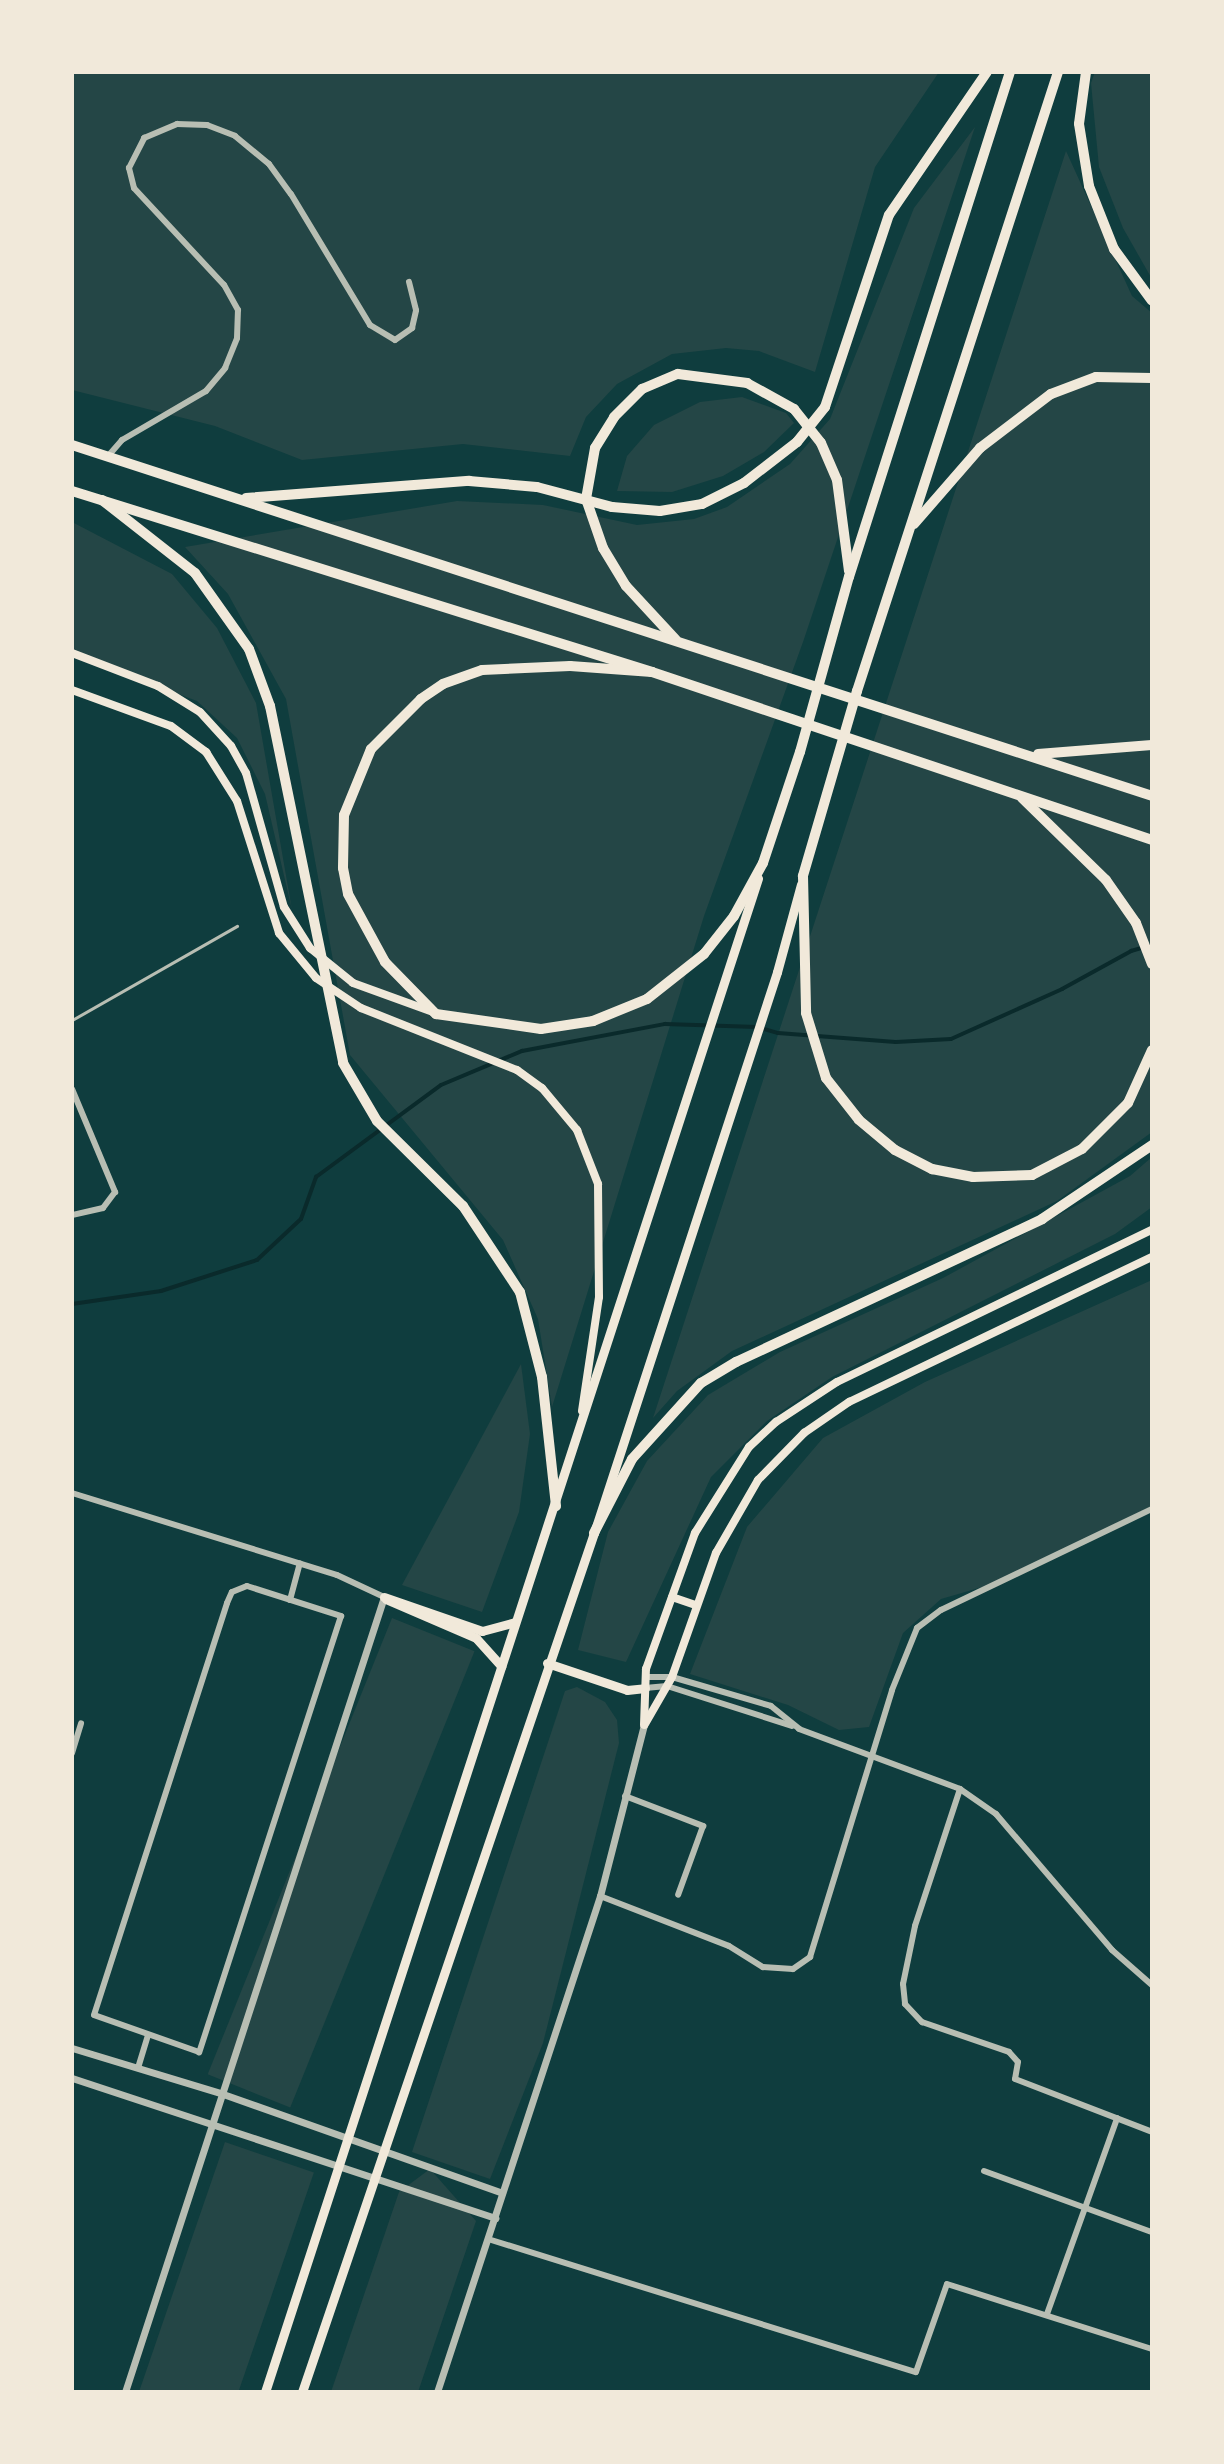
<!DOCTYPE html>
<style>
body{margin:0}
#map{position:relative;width:1224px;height:2464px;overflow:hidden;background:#0f3d3e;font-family:"Playfair Display",serif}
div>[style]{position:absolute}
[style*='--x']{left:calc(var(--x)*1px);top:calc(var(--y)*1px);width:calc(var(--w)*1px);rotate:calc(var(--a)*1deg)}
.green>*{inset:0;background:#244646;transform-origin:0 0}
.stream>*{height:4px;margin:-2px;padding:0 2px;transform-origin:2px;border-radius:2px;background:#0a2a2b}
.service>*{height:3px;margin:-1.5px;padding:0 1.5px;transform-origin:1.5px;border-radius:1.5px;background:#b8beb3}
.minor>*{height:6px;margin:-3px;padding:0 3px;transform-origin:3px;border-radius:3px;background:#b8beb3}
.tertiary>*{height:7px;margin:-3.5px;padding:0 3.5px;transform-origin:3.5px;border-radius:3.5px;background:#b8beb3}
.secondary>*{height:8px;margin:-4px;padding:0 4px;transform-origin:4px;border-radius:4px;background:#f1e9da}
.primary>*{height:9px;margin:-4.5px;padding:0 4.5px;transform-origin:4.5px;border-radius:4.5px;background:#f1e9da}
.trunk>*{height:10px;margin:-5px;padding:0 5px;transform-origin:5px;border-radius:5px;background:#f1e9da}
span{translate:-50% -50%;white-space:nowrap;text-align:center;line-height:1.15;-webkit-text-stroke:8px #f1e9da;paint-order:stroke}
.frame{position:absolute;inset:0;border:74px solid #f1e9da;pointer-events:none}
</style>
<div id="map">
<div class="green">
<div style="clip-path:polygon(72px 72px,939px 72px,875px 167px,815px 372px,759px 351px,726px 348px,672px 354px,617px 384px,586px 417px,570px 456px,463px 444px,302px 460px,215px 426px,72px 390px)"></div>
<div style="clip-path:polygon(1095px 72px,1152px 72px,1152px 279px,1123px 228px,1099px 167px,1091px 83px)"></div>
<div style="clip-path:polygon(975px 127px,803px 642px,704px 916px,552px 1407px,538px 1319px,503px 1240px,350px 1055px,286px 699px,228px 594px,185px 547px,457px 501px,543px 505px,637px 525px,694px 519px,727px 507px,790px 464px,830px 419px,914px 208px)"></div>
<div style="clip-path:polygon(1066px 151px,1132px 296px,1152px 313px,1152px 1132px,1057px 1201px,732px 1351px,677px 1391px,653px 1418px)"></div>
<div style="clip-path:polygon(742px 397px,786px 413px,794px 423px,764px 452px,723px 476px,672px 492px,617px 491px,627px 456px,654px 425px,700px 402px)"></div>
<div style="clip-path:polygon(72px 522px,172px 574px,217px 628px,256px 703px,292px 910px,265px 794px,237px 738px,197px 701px,72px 654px)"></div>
<div style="clip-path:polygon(1152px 1157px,1152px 1207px,1115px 1234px,832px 1377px,767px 1421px,711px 1477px,626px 1662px,578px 1650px,608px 1532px,647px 1461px,708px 1395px,780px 1352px,943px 1278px,1130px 1176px)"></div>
<div style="clip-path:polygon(1152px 1280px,1152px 1506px,1003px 1581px,941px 1599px,903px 1633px,869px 1727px,839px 1730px,788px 1705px,690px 1674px,747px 1527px,823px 1438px,925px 1382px)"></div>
<div style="clip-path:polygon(521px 1364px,530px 1434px,519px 1512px,482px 1612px,402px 1585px)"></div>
<div style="left:392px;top:1618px;width:89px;height:492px;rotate:22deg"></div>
<div style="clip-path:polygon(577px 1687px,605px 1702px,617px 1720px,619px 1743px,543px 2043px,490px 2179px,412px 2152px,565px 1691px)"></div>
<div style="left:225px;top:2142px;width:94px;height:263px;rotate:19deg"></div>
<div style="clip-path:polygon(430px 2169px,476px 2221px,418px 2392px,331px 2392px,399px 2192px)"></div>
</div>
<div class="stream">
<div style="--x:72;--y:1304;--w:90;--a:-8.3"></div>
<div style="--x:161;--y:1291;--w:101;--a:-17.9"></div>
<div style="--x:257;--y:1260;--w:60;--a:-43"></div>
<div style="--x:301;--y:1219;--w:45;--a:-70.3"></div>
<div style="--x:316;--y:1177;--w:155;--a:-36.4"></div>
<div style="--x:441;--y:1085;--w:88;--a:-22.8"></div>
<div style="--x:522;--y:1051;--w:146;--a:-10.7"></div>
<div style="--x:665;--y:1024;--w:92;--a:1.9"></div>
<div style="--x:757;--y:1027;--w:22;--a:16"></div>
<div style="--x:778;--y:1033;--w:118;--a:4.4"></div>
<div style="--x:896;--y:1042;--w:55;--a:-3.1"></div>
<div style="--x:951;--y:1039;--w:122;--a:-24.2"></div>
<div style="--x:1062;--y:989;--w:79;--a:-28.8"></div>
<div style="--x:1131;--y:951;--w:22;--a:-16"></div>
</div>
<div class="service">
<div style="--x:72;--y:1020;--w:190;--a:-29.7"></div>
</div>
<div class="minor">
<div style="--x:109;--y:455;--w:20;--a:-49"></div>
<div style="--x:122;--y:440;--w:97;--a:-30.3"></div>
<div style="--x:206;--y:391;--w:30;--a:-50"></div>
<div style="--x:225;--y:368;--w:32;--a:-68"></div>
<div style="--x:237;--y:338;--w:28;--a:-88"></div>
<div style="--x:238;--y:310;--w:29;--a:-119"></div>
<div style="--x:224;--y:285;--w:132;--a:-132.9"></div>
<div style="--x:134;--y:188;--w:21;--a:-104"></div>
<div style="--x:129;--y:168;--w:34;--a:-63"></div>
<div style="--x:144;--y:138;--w:36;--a:-23"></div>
<div style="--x:177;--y:124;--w:30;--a:2"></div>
<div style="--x:207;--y:125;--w:30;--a:21"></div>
<div style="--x:235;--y:136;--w:44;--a:39.5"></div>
<div style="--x:269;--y:164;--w:37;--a:54"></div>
<div style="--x:291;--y:194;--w:153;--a:58.9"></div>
<div style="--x:370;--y:325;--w:29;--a:31"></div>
<div style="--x:395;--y:340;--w:21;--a:-35"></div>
<div style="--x:412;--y:328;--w:18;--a:-77"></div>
<div style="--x:416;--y:310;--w:29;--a:-104"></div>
<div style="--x:72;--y:1089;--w:112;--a:67.3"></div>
<div style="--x:115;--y:1192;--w:20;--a:127"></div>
<div style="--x:103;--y:1208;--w:32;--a:167"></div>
<div style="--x:72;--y:1493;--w:277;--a:17.2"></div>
<div style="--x:337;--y:1575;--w:52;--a:25.1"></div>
<div style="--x:247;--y:1586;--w:99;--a:17.7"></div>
<div style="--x:341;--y:1616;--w:459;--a:108"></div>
<div style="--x:199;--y:2052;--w:111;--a:-160.6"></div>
<div style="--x:94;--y:2015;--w:433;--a:-72.1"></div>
<div style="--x:227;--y:1603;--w:12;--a:-66"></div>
<div style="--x:232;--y:1592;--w:16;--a:-22"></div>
<div style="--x:290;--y:1600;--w:38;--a:-75"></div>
<div style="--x:646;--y:1677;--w:26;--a:0"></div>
<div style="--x:672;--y:1677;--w:103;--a:16.3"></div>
<div style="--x:771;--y:1706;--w:36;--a:39"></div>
<div style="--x:799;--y:1729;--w:172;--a:20.4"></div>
<div style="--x:960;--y:1789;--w:44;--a:34.8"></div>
<div style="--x:996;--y:1814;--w:179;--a:49.5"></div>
<div style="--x:1112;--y:1950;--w:53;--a:41.2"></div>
<div style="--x:645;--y:1688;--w:22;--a:-5"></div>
<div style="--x:667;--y:1686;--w:131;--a:17.7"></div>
<div style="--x:72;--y:1753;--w:31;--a:-73"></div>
<div style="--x:960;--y:1789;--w:144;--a:108.2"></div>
<div style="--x:915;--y:1926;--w:59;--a:101.7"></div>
<div style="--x:903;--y:1984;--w:20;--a:84"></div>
<div style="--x:905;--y:2004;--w:25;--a:47"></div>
<div style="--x:922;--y:2022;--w:92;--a:19"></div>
<div style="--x:1009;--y:2052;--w:13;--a:48"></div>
<div style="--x:1018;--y:2062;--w:17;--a:100"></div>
<div style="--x:1015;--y:2079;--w:147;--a:21.1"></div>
<div style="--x:625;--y:1796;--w:84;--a:21"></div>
<div style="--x:703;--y:1826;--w:73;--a:109.9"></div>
<div style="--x:600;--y:1896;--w:138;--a:21.2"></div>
<div style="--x:729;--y:1946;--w:40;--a:32"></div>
<div style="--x:763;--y:1967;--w:30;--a:4"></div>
<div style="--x:793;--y:1969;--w:21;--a:-35"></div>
<div style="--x:810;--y:1957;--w:279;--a:-72.9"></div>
<div style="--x:892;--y:1690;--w:67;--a:-68"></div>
<div style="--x:917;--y:1628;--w:30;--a:-37"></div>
<div style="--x:941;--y:1610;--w:234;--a:-25.6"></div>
<div style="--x:138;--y:2068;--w:34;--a:-73"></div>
<div style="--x:984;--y:2171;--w:179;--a:20"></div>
<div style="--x:488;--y:2239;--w:448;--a:17.3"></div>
<div style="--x:916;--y:2372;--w:93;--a:-70.6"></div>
<div style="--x:947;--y:2284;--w:215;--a:17.6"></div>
<div style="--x:1047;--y:2314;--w:208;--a:-70.3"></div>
</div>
<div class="tertiary">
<div style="--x:72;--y:2048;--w:158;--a:16.9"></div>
<div style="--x:223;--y:2094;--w:296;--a:19.5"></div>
<div style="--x:72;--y:2078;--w:446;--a:18.3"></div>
<div style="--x:125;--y:2392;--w:836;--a:-71.96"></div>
<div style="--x:437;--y:2392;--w:522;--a:-71.81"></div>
<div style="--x:600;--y:1896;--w:177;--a:-75.6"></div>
</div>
<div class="secondary">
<div style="--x:72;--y:653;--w:92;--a:21"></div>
<div style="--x:158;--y:686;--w:49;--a:31.8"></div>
<div style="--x:200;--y:712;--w:46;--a:47.6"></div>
<div style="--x:231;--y:746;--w:31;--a:61"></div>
<div style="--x:246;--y:773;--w:139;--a:74.2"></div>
<div style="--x:284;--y:907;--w:49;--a:57.6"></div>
<div style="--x:310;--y:948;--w:55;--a:39.1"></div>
<div style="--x:353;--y:983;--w:88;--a:19.9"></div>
<div style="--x:72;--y:690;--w:105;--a:20"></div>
<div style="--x:171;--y:726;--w:44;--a:36.6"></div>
<div style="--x:206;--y:752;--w:58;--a:57.7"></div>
<div style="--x:237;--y:801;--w:139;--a:72.3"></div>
<div style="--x:279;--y:933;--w:58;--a:50.6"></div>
<div style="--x:316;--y:978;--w:54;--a:33.7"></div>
<div style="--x:361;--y:1008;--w:168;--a:21.7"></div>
<div style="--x:517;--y:1070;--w:31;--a:36"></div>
<div style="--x:542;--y:1088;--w:55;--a:50.2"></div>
<div style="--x:577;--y:1130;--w:58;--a:68.7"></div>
<div style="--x:598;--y:1184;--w:113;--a:89.5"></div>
<div style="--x:599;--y:1297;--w:115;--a:98.5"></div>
<div style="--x:672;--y:1597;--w:24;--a:19"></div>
<div style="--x:645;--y:1724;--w:54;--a:-60.1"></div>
<div style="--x:672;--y:1677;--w:132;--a:-70.5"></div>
<div style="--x:716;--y:1553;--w:84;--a:-60.1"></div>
<div style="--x:758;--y:1480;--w:66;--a:-45.6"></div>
<div style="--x:804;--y:1433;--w:55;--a:-34.6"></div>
<div style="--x:849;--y:1402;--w:336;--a:-25.6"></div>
<div style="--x:644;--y:1725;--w:56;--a:-88"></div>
<div style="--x:646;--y:1669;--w:145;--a:-70.2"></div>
<div style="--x:695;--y:1533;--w:102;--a:-57.9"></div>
<div style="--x:749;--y:1447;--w:37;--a:-43"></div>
<div style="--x:776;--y:1422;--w:73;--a:-33.3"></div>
<div style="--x:837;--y:1382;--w:350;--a:-25.8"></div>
</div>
<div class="primary">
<div style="--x:384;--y:1597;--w:104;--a:19.1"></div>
<div style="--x:482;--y:1631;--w:34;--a:-15"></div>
<div style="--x:386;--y:1599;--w:98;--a:23.4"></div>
<div style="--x:476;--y:1638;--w:38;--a:48"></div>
<div style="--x:547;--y:1663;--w:84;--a:18.6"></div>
<div style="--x:627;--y:1690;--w:18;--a:-6"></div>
<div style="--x:265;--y:2392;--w:1592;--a:-71.96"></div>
<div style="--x:302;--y:2392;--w:907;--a:-71.23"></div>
<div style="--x:594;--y:1533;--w:590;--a:-71.93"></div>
<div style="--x:777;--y:972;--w:91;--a:-74.7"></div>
</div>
<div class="trunk">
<div style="--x:1058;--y:72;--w:651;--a:107.99"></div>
<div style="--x:857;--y:691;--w:193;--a:106.3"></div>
<div style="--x:803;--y:876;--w:137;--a:88.7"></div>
<div style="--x:806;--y:1013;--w:68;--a:72.9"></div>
<div style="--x:826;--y:1078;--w:53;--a:51.8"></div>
<div style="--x:859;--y:1120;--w:47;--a:39.8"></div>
<div style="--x:895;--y:1150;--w:42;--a:27.2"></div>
<div style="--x:932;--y:1169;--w:42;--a:11"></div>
<div style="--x:973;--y:1177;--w:59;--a:-1.9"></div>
<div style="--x:1032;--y:1175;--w:56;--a:-27.5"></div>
<div style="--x:1082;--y:1149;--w:65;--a:-45"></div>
<div style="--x:1128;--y:1103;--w:58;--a:-65.6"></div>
<div style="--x:1086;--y:72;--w:52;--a:97.7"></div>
<div style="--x:1079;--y:124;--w:63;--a:80.8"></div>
<div style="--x:1089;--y:186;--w:68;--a:68.4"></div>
<div style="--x:1114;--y:249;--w:64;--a:53.8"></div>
<div style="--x:72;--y:445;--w:1136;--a:18"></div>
<div style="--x:72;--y:491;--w:608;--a:17.33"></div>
<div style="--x:652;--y:672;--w:527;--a:18.57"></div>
<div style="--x:246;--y:498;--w:224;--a:-4.4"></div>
<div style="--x:469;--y:481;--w:68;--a:5"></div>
<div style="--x:537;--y:487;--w:78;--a:14.9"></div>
<div style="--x:612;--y:507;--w:48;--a:4.8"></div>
<div style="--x:660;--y:511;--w:43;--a:-9.5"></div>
<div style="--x:702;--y:504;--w:47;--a:-26.6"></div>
<div style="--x:744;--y:483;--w:67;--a:-37.7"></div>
<div style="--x:797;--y:442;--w:45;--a:-51.3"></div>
<div style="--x:825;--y:407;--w:202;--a:-71.6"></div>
<div style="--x:889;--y:215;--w:173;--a:-55.6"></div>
<div style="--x:102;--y:500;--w:118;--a:38.1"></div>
<div style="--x:195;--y:573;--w:93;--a:54.6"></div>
<div style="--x:249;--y:649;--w:61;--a:69.8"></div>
<div style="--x:270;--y:706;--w:364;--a:78.4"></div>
<div style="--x:343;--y:1063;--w:67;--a:59.6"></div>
<div style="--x:377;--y:1121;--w:121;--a:44.7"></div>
<div style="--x:463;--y:1206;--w:103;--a:56.5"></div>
<div style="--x:520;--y:1292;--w:88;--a:75.5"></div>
<div style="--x:542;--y:1377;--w:130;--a:83.8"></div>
<div style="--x:914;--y:524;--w:101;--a:-49"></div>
<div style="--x:980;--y:448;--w:89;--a:-37.3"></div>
<div style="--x:1051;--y:394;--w:48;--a:-20.7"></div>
<div style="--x:1096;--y:377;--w:56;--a:1"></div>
<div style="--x:676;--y:640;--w:74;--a:-132.8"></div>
<div style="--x:626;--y:586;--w:44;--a:-121.2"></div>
<div style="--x:603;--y:548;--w:52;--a:-109.1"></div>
<div style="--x:586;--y:499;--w:52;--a:-80"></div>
<div style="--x:595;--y:448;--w:36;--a:-58"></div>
<div style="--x:614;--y:417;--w:40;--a:-45"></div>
<div style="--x:642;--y:389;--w:39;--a:-23"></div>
<div style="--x:678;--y:374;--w:70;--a:7.4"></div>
<div style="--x:747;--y:383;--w:54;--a:29"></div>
<div style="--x:794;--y:409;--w:43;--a:51.5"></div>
<div style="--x:821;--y:443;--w:40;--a:66.6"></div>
<div style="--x:837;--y:480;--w:92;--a:82.5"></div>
<div style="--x:652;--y:672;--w:82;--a:-175.8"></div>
<div style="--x:570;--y:666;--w:88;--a:177.4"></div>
<div style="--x:482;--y:670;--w:41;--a:160.3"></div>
<div style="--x:443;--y:684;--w:27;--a:146"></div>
<div style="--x:421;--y:699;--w:71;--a:135"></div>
<div style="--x:371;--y:749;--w:71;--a:112.2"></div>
<div style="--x:344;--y:815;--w:53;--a:91.1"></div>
<div style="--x:343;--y:868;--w:26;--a:79"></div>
<div style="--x:348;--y:894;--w:77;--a:61.4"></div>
<div style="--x:385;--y:962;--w:73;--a:45.6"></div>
<div style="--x:436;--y:1014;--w:106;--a:8.1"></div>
<div style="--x:541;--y:1029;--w:53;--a:-8.7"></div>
<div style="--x:593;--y:1021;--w:58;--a:-22.2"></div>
<div style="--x:647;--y:999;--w:73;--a:-38.3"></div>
<div style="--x:704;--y:954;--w:48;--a:-51.7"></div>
<div style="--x:734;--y:916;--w:60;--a:-61.3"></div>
<div style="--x:763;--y:863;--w:117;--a:-71.6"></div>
<div style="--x:800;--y:752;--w:182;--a:-74.4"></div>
<div style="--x:849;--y:577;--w:530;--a:-72.32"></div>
<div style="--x:1038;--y:754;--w:114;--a:-4.5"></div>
<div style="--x:1022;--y:798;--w:117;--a:44.3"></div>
<div style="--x:1106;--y:880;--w:52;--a:55.1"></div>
<div style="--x:1136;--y:923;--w:44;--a:68.7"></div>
<div style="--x:594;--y:1533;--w:83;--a:-62.8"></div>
<div style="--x:632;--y:1459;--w:103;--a:-47.8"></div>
<div style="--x:701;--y:1383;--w:41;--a:-31"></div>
<div style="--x:736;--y:1362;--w:338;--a:-25"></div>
<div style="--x:1042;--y:1219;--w:133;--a:-33.9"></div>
</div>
<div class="frame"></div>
</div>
